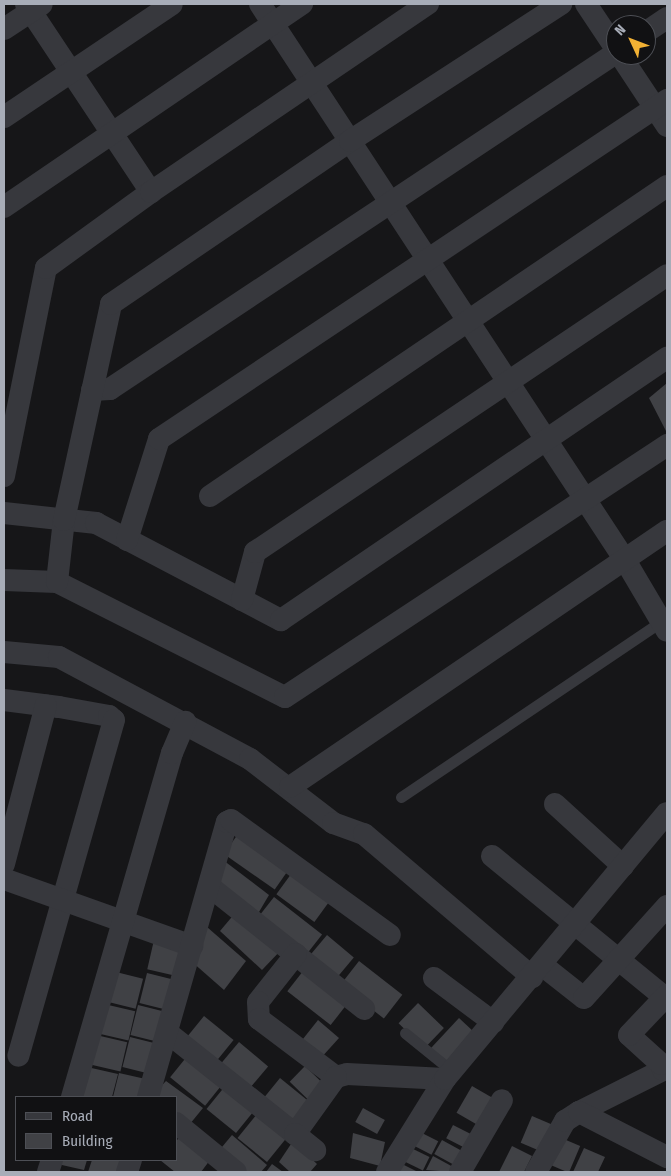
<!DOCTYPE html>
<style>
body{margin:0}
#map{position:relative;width:671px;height:1176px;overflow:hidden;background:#161618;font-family:"Fira Sans Condensed",sans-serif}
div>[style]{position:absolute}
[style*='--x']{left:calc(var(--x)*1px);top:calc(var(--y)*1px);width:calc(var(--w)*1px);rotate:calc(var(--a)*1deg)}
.building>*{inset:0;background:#404145;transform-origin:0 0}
.lane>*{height:11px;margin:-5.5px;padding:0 5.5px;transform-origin:5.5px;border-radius:5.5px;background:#37383d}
.street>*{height:22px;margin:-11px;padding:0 11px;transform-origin:11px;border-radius:11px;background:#37383d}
span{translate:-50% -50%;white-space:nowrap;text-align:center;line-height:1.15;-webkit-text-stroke:5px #111113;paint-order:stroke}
.frame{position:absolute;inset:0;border:5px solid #a8adb8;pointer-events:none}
.legend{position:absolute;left:15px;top:1096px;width:162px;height:65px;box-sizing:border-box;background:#111113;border:1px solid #4d4f55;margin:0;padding:6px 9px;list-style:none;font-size:15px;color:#a8adb8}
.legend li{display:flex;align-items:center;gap:10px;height:25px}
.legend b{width:25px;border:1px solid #4d4f55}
.north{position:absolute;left:606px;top:15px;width:50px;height:50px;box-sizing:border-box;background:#111113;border:1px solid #4d4f55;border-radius:50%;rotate:313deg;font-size:14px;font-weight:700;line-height:20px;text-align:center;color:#a8adb8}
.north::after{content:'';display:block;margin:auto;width:18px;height:22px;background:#f2b134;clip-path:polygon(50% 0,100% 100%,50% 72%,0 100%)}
</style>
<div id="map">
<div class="building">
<div style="clip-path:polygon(667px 383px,667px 430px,666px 431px,649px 398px)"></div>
<div style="left:240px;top:831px;width:62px;height:28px;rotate:35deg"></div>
<div style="clip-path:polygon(223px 860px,269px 895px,256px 917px,213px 883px)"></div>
<div style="left:294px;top:870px;width:47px;height:30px;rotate:36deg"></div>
<div style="left:274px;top:897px;width:61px;height:28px;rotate:38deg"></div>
<div style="clip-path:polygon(236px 912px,283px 948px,262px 970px,220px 931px)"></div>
<div style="clip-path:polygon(207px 927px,246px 961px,224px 990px,191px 961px)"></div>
<div style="left:327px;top:935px;width:35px;height:31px;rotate:40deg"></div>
<div style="left:154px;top:940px;width:31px;height:30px;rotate:13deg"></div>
<div style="left:359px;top:961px;width:55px;height:30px;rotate:38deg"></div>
<div style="left:307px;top:966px;width:55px;height:32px;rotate:38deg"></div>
<div style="left:112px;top:971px;width:32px;height:31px;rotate:14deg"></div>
<div style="left:147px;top:973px;width:32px;height:31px;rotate:14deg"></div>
<div style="left:418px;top:1003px;width:36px;height:28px;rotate:44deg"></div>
<div style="left:104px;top:1004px;width:32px;height:30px;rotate:13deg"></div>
<div style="left:138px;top:1005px;width:32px;height:31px;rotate:14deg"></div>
<div style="left:204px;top:1016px;width:38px;height:30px;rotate:39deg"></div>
<div style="left:459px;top:1018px;width:23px;height:42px;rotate:43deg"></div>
<div style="clip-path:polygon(318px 1020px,339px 1038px,320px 1059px,299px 1044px)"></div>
<div style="left:96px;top:1035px;width:32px;height:30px;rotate:13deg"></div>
<div style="left:130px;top:1037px;width:32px;height:31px;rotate:14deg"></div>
<div style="left:239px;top:1042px;width:38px;height:30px;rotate:40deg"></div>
<div style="left:189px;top:1054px;width:45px;height:30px;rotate:39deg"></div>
<div style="left:305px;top:1066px;width:29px;height:22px;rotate:44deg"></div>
<div style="clip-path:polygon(87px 1067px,118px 1074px,112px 1097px,80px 1096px)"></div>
<div style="clip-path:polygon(119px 1073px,150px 1080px,146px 1097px,113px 1097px)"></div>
<div style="left:280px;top:1078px;width:38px;height:30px;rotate:39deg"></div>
<div style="clip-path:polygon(166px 1081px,203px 1108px,185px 1130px,176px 1122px,176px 1097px,151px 1097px)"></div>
<div style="left:226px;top:1085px;width:38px;height:31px;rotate:39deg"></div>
<div style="left:472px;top:1086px;width:30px;height:31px;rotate:30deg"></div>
<div style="left:363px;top:1108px;width:25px;height:16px;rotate:29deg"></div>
<div style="left:257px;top:1114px;width:38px;height:31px;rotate:39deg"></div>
<div style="left:532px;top:1116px;width:23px;height:29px;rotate:23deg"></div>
<div style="left:453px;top:1125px;width:25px;height:15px;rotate:27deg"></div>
<div style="left:416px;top:1130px;width:25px;height:15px;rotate:27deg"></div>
<div style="clip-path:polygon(353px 1133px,385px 1142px,380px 1166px,350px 1158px)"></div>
<div style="clip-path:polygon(232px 1135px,267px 1165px,261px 1172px,240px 1172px,217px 1153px)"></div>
<div style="clip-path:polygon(180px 1137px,210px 1160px,201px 1172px,175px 1172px,160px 1160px,176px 1160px,176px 1141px)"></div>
<div style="left:559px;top:1137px;width:23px;height:29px;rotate:23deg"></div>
<div style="left:442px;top:1140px;width:25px;height:16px;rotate:29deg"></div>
<div style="clip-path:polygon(293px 1141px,317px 1164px,310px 1172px,290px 1172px,279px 1162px)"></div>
<div style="left:407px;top:1146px;width:25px;height:15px;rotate:26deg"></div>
<div style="clip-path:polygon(512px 1146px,532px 1156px,524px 1172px,499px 1172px)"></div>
<div style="clip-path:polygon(584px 1148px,605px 1157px,598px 1172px,573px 1172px)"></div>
<div style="clip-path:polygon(433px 1156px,455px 1168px,453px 1172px,426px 1170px)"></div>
<div style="clip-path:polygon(54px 1160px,87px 1160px,84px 1170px,53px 1163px)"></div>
<div style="clip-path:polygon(92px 1160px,124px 1160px,121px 1172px,88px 1172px)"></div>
<div style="clip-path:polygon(396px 1161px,418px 1172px,390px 1172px)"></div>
<div style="clip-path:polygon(272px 1164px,283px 1172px,266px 1172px)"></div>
</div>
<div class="lane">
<div style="--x:401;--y:797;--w:318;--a:-34"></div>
<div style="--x:405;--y:1033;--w:60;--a:39"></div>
</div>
<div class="street">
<div style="--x:26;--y:4;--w:226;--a:56.4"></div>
<div style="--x:260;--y:4;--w:665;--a:56.72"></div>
<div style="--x:625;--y:560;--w:82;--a:59.4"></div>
<div style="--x:586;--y:4;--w:54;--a:56.3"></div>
<div style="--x:4;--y:29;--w:45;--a:-33.3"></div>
<div style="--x:646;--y:32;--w:25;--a:-34"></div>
<div style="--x:620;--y:55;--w:85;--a:56.5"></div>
<div style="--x:4;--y:117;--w:202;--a:-33.9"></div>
<div style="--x:4;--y:207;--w:361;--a:-34.3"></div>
<div style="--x:92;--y:390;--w:18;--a:-3"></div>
<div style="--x:110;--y:389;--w:607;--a:-33.59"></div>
<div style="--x:4;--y:476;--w:212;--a:-78.6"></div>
<div style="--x:46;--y:268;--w:130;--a:-35.9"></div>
<div style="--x:151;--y:192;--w:335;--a:-34.2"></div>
<div style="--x:210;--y:496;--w:552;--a:-34.15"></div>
<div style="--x:4;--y:513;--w:93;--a:6.2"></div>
<div style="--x:96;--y:523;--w:209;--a:27.7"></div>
<div style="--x:281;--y:620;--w:467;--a:-34.2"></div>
<div style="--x:127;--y:540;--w:106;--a:-72.4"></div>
<div style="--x:159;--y:439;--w:611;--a:-33.72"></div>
<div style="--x:4;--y:580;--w:53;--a:2.2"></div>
<div style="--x:57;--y:582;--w:255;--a:26.8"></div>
<div style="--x:285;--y:697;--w:458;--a:-33.4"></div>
<div style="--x:57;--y:582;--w:62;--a:-83.6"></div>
<div style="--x:64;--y:520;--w:221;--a:-77.7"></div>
<div style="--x:111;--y:304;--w:289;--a:-34.3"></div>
<div style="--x:350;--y:141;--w:252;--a:-33"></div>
<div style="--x:242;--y:600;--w:50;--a:-74.8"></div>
<div style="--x:255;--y:552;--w:496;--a:-33.9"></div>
<div style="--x:4;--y:652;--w:55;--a:5.2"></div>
<div style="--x:59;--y:657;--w:217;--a:28.1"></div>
<div style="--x:250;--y:759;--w:105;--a:37.6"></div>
<div style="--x:333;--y:823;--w:33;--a:20"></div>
<div style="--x:364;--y:834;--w:221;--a:40.4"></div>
<div style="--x:4;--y:700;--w:55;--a:7.3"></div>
<div style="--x:59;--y:707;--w:51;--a:10.2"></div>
<div style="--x:109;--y:716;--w:6;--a:39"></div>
<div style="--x:114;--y:720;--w:349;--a:105.9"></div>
<div style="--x:290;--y:787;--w:456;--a:-34.2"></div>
<div style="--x:555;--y:804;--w:92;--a:42.4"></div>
<div style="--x:492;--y:856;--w:226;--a:39.3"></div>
<div style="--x:4;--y:864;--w:164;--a:-75.2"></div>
<div style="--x:4;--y:879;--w:200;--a:19.6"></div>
<div style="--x:209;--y:886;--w:198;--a:38.4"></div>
<div style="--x:296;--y:954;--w:61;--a:128.4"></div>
<div style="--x:258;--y:1002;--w:17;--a:87"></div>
<div style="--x:259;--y:1019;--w:96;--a:37"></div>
<div style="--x:336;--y:1077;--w:11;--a:-15"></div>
<div style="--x:347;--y:1074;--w:98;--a:2.9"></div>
<div style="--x:542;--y:965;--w:53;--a:38.2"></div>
<div style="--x:584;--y:998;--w:124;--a:-47.9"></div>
<div style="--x:434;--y:978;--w:74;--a:36.7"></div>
<div style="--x:168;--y:1033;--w:162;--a:38.5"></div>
<div style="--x:295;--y:1134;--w:70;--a:-54.3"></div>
<div style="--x:72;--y:1097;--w:358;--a:-73.8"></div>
<div style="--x:172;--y:753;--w:34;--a:-67"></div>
<div style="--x:148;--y:1097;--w:286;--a:-74"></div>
<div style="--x:227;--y:822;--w:4;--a:-27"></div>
<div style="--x:231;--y:820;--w:196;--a:35.9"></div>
<div style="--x:579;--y:1112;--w:94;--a:-26.6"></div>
<div style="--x:663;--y:1070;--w:6;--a:-108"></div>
<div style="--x:661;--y:1064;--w:43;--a:-137.8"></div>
<div style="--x:629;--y:1035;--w:55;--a:-46.5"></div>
<div style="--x:176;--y:1123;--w:77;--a:39.2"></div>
<div style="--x:295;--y:1134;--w:26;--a:39"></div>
<div style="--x:48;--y:1172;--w:13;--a:-72"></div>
<div style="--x:127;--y:1172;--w:13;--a:-72"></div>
<div style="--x:387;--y:1172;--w:110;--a:-58.1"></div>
<div style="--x:445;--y:1079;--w:346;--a:-50.2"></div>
<div style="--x:460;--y:1172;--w:83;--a:-59.7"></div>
<div style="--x:536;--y:1172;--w:59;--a:-60.4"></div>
<div style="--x:565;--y:1121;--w:17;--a:-33"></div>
<div style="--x:579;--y:1112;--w:99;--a:27.1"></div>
</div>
<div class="frame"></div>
<ul class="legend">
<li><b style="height:6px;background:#37383d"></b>Road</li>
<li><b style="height:14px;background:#404145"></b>Building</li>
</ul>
<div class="north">N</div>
</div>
